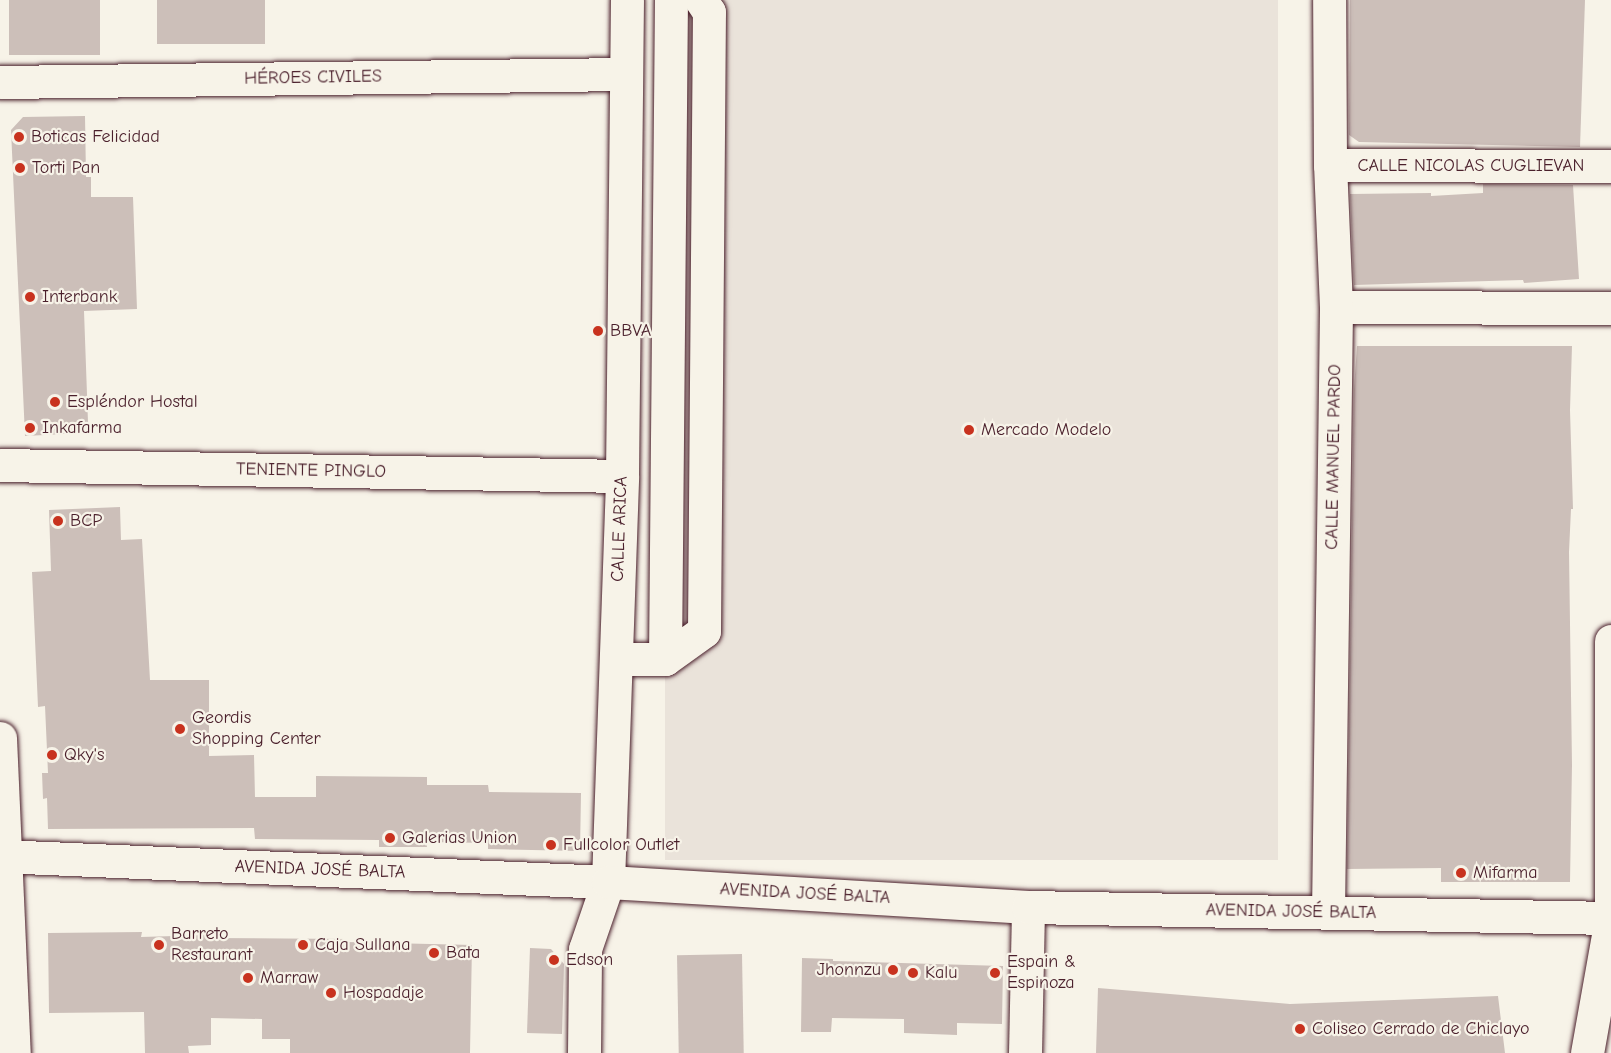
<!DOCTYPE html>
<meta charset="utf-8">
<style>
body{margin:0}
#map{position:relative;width:1611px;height:1053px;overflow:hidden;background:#f7f3e8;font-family:"Comic Neue",sans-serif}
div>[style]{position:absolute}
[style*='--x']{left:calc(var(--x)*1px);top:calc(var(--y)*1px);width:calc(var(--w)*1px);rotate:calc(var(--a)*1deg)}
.built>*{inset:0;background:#eae3da;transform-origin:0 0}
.building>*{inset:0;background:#ccbfb9;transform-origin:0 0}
.roads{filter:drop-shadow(0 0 2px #4a1f2b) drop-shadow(0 0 2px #4a1f2b)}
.minor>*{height:33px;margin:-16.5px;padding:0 16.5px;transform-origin:16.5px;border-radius:16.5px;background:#f7f3e8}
.major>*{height:33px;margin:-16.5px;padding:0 16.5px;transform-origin:16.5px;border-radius:16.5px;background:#f7f3e8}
.dots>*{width:16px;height:16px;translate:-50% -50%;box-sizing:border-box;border:3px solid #f7f3e8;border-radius:50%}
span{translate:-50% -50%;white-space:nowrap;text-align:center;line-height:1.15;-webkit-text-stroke:4.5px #f7f3e8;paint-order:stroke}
.street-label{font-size:18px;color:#4a1f2b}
.poi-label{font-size:18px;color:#4a1f2b}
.left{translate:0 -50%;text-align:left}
.right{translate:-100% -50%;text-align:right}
</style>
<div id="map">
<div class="built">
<div style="left:665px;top:0;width:613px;height:860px"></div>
</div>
<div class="building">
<div style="left:9px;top:0;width:91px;height:55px"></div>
<div style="left:157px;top:0;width:108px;height:44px"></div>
<div style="clip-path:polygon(1350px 0,1585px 0,1580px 147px,1359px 142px,1349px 135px)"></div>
<div style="clip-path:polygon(85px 116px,86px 177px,91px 177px,91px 197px,133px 197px,137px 309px,84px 311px,88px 422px,82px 422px,83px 433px,25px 436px,11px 130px,23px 117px)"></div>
<div style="clip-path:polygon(1483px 184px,1573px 185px,1579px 279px,1524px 283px,1523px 280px,1354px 285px,1350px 194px,1431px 193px,1431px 196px,1483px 193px)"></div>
<div style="clip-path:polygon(1357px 346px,1572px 346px,1570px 410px,1573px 509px,1571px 509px,1569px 552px,1572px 765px,1570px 882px,1441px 882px,1441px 868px,1347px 869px,1354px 389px)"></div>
<div style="clip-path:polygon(120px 507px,121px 540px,142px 539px,150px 680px,209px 680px,209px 756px,254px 755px,255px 797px,316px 797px,316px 776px,427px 777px,427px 785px,488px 785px,489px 792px,581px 793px,580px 851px,488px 849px,488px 843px,426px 842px,427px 847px,379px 847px,379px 840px,255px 839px,254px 828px,48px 829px,47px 798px,43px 799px,42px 773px,48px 773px,45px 706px,38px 707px,32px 572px,51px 571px,49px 510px)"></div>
<div style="clip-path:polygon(142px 932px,141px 937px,208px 935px,208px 938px,346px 939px,346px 942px,472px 945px,470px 1053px,290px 1053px,290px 1039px,262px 1039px,262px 1019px,211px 1018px,211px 1045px,188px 1046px,189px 1053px,145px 1053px,144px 1012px,49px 1013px,48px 933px)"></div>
<div style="clip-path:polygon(530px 948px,551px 949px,564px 964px,562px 1034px,527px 1033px)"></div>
<div style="left:742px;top:954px;width:99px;height:65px;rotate:89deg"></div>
<div style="clip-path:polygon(802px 958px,833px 959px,833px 961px,1003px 966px,1002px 1024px,957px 1023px,957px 1035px,904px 1033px,904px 1019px,832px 1018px,831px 1032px,801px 1032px)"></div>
<div style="clip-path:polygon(1098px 988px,1290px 1004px,1498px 996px,1505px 1053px,1096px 1053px)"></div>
</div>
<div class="roads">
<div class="minor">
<div style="--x:0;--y:82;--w:625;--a:-0.73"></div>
<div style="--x:1330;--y:165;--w:281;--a:0.2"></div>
<div style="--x:1336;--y:307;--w:275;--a:0.2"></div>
<div style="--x:0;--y:465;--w:622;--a:1.01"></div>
<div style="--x:616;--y:659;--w:49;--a:0"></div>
<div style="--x:665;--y:659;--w:48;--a:-35.7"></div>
<div style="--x:704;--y:631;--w:619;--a:-89.54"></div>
<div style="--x:709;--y:12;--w:14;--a:-124"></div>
<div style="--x:665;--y:659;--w:659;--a:-89.48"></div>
<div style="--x:0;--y:738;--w:315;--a:87.5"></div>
<div style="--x:1328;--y:913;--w:606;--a:-89.24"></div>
<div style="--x:1336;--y:307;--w:142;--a:-92.4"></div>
<div style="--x:1330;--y:165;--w:165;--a:-90.3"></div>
<div style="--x:584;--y:1053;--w:104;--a:-89.4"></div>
<div style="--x:585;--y:949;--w:71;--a:-71.1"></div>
<div style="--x:608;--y:882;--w:406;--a:-88"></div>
<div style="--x:622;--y:476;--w:476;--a:-89.4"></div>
<div style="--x:1025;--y:1053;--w:146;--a:-88.8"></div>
<div style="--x:1587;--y:1053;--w:137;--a:-79.9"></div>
<div style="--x:1611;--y:918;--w:277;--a:-90"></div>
</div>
<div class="major">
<div style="--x:0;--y:856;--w:609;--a:2.45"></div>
<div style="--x:608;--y:882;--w:421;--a:3.4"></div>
<div style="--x:1028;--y:907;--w:583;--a:1.08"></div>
</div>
</div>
<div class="dots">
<div style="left:19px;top:137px;background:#c8321e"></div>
<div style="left:20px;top:168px;background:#c8321e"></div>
<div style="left:30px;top:297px;background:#c8321e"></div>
<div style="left:598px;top:331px;background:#c8321e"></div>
<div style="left:55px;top:402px;background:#c8321e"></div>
<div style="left:30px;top:428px;background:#c8321e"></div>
<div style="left:969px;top:430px;background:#c8321e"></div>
<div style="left:58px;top:521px;background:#c8321e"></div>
<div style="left:180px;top:729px;background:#c8321e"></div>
<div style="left:52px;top:755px;background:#c8321e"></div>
<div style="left:390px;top:838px;background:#c8321e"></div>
<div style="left:551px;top:845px;background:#c8321e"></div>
<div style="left:1461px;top:873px;background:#c8321e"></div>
<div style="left:159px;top:945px;background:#c8321e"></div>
<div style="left:303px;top:945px;background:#c8321e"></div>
<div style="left:434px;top:953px;background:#c8321e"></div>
<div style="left:554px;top:960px;background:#c8321e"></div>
<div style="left:893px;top:970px;background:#c8321e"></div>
<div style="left:913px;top:973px;background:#c8321e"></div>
<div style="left:995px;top:973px;background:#c8321e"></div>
<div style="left:248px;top:978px;background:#c8321e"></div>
<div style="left:331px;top:993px;background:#c8321e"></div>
<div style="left:1300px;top:1029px;background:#c8321e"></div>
</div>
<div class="street-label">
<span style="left:313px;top:78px;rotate:-1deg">HÉROES CIVILES</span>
<span style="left:1471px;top:166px">CALLE NICOLAS CUGLIEVAN</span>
<span style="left:1334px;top:457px;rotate:-89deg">CALLE MANUEL PARDO</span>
<span style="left:311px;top:471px;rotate:1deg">TENIENTE PINGLO</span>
<span style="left:620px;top:529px;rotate:-88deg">CALLE ARICA</span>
<span style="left:320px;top:870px;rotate:2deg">AVENIDA JOSÉ BALTA</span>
<span style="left:805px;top:894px;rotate:3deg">AVENIDA JOSÉ BALTA</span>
<span style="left:1291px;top:912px;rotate:1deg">AVENIDA JOSÉ BALTA</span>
</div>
<div class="poi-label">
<span class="left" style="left:31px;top:137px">Boticas Felicidad</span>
<span class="left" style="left:32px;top:168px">Torti Pan</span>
<span class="left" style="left:42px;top:297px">Interbank</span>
<span class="left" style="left:610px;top:331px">BBVA</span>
<span class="left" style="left:67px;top:402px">Espléndor Hostal</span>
<span class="left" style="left:42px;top:428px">Inkafarma</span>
<span class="left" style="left:981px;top:430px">Mercado Modelo</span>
<span class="left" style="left:70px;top:521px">BCP</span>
<span class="left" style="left:192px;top:729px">Geordis<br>Shopping Center</span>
<span class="left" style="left:64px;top:755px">Qky's</span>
<span class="left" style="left:402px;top:838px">Galerias Union</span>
<span class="left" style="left:563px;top:845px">Fullcolor Outlet</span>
<span class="left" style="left:1473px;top:873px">Mifarma</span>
<span class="left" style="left:171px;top:945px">Barreto<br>Restaurant</span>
<span class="left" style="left:315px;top:945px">Caja Sullana</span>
<span class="left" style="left:446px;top:953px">Bata</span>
<span class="left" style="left:566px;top:960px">Edson</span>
<span class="left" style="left:1007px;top:973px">Espain &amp;<br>Espinoza</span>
<span class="right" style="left:881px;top:970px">Jhonnzu</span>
<span class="left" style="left:925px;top:973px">Kalu</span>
<span class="left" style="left:260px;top:978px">Marraw</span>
<span class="left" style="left:343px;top:993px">Hospadaje</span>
<span class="left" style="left:1312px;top:1029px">Coliseo Cerrado de Chiclayo</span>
</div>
</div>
